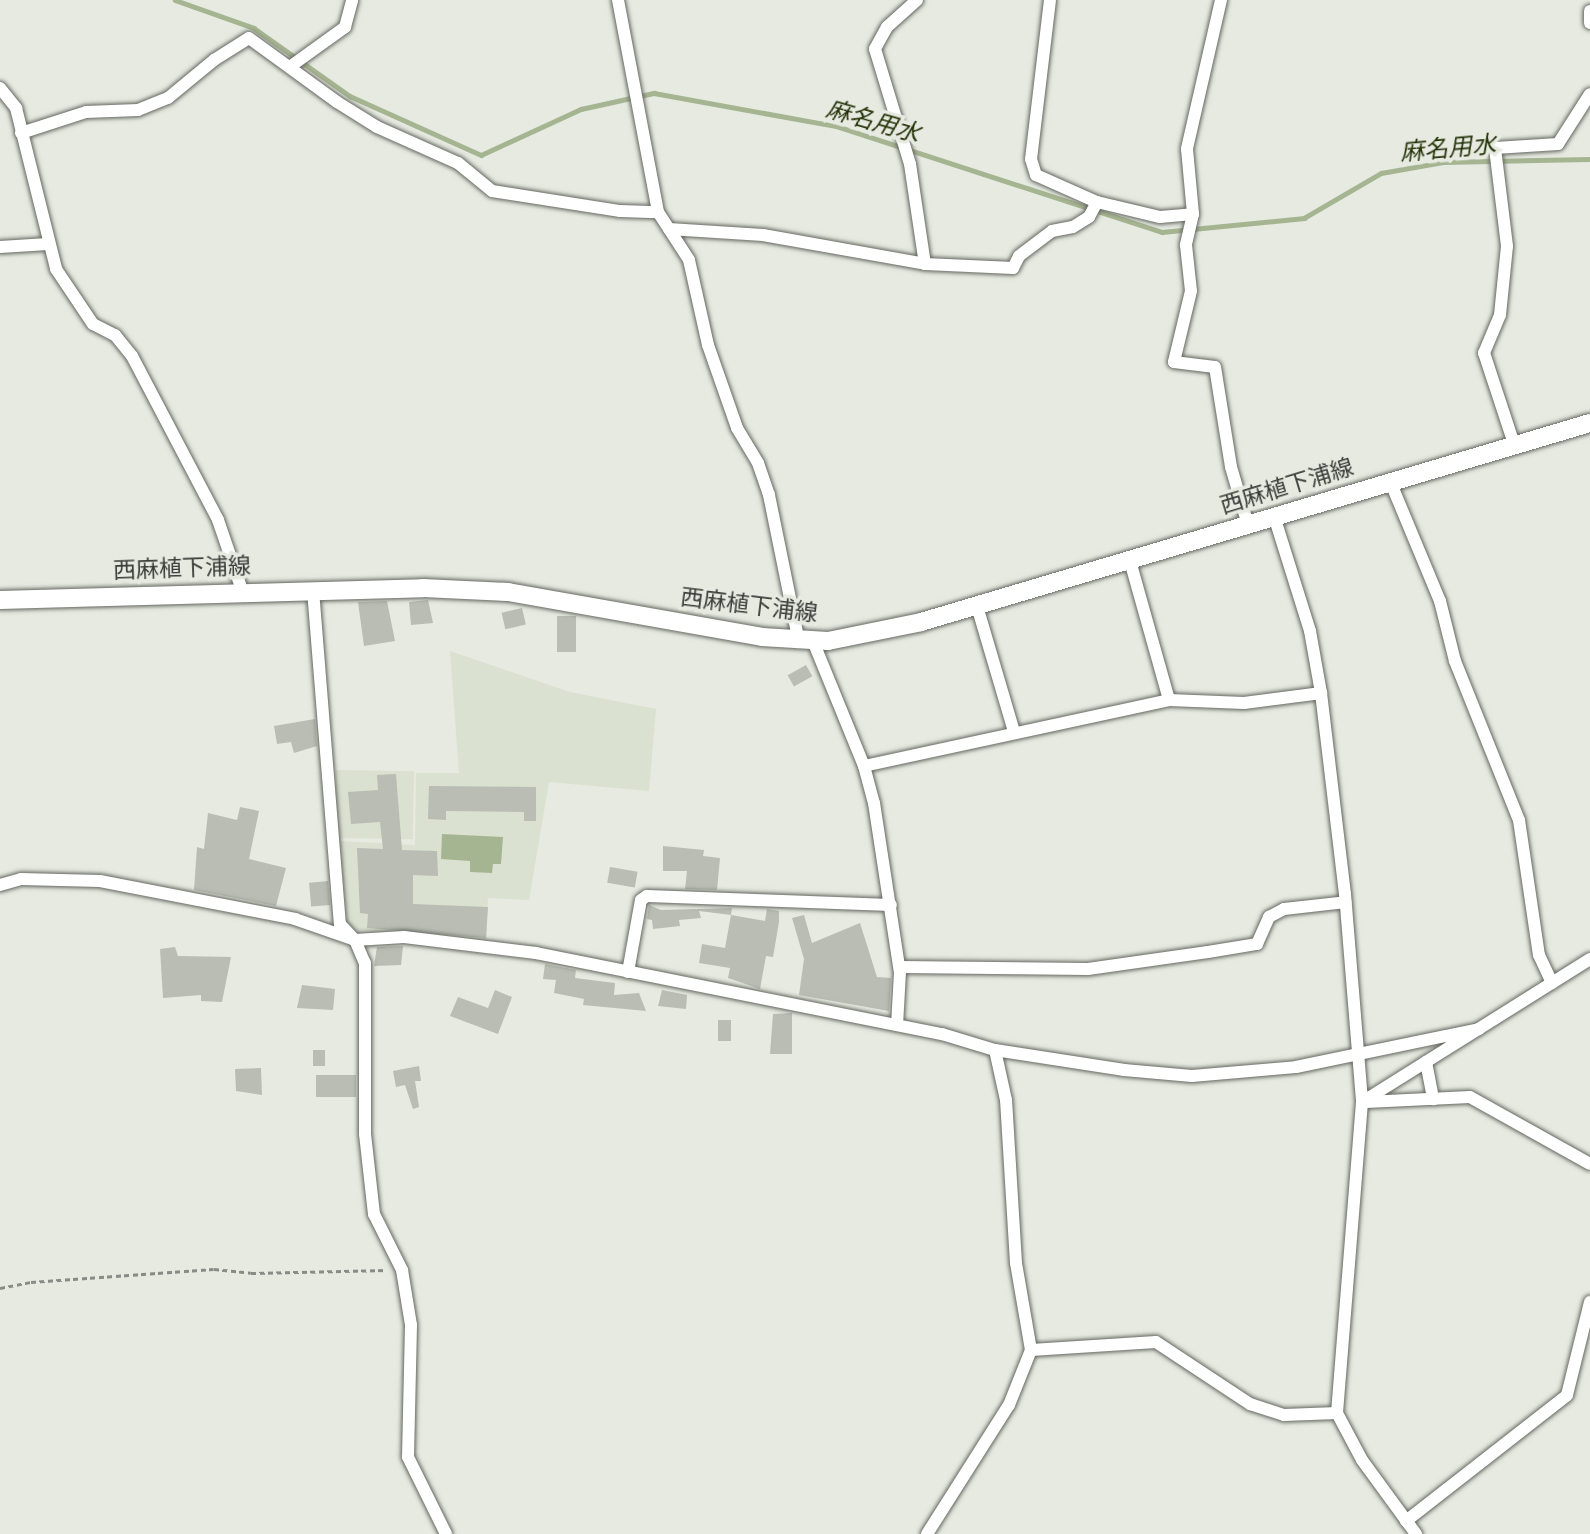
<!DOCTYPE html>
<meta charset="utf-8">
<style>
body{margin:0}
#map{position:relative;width:1590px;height:1534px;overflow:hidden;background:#e6eae1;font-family:Karla,"Noto Sans JP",sans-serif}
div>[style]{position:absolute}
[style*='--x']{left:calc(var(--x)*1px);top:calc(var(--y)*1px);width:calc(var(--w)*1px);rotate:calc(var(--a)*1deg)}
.built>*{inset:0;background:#dae1d1;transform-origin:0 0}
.water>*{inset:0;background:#a6b591}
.stream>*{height:4.5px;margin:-2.25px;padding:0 2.25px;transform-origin:2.25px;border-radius:2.25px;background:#a6b591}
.building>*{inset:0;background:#b9bdb4;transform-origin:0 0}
.path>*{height:2.5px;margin-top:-1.25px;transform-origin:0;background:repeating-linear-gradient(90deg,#898c86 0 5px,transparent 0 8.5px)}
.roads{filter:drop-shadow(0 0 2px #646760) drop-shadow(0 0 2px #646760)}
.minor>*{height:12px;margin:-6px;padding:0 6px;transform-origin:6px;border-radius:6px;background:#fff}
.secondary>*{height:18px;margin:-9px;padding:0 9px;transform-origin:9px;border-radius:9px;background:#fff}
span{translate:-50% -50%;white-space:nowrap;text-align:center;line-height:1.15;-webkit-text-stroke:7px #e6eae1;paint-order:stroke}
.street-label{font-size:23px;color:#3b3c39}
.water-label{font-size:24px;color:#26340a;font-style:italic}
</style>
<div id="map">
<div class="built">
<div style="clip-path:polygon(450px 651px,570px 692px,656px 709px,649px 791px,549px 782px,529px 900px,488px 898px,486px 941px,347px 929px,340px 841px,415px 845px,416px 773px,459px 773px)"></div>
<div style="left:336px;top:770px;width:78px;height:68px;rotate:1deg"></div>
</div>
<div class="water">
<div style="clip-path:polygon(442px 834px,503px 837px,501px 864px,493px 864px,492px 873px,470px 872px,470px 861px,441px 859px)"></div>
</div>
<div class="stream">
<div style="--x:175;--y:0;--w:84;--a:19.5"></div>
<div style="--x:254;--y:28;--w:118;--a:35.3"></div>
<div style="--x:350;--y:96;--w:144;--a:24.2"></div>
<div style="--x:481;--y:155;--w:110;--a:-24.7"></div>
<div style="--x:581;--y:109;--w:75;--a:-12.4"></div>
<div style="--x:654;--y:93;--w:185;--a:10.3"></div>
<div style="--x:836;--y:126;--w:343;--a:18"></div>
<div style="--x:1162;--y:232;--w:143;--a:-5.6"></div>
<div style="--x:1304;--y:218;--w:89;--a:-30.3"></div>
<div style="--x:1381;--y:173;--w:64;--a:-9.9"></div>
<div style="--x:1444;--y:162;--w:146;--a:-1.2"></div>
</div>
<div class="building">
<div style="clip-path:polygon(428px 600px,433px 623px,411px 625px,409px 602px)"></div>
<div style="clip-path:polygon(387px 601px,395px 641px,364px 646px,358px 602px)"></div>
<div style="left:522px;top:608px;width:17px;height:21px;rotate:77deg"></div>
<div style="left:557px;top:616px;width:19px;height:36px"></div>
<div style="left:806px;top:665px;width:13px;height:21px;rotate:61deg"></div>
<div style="clip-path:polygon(315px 719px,317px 746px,294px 753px,291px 742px,277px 744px,274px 726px)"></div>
<div style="clip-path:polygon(396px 774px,402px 850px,437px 851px,438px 876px,413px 875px,413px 904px,488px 907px,486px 938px,367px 928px,368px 914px,360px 913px,357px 848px,383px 849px,380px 822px,351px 824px,348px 792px,378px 790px,377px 775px)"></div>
<div style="clip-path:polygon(429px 786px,536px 787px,536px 821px,524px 821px,524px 812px,446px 811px,446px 820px,428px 819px)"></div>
<div style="clip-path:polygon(240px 807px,259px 811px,249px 859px,286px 868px,276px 906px,194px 890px,197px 847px,204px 849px,208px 813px,237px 820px)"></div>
<div style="clip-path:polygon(663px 846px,704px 850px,703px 856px,720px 858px,717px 890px,685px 889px,687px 871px,663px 871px)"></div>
<div style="left:610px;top:867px;width:28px;height:16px;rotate:10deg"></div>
<div style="left:328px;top:881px;width:24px;height:19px;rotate:85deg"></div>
<div style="clip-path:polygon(649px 905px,661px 910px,732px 908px,731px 915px,699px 911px,701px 918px,679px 920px,680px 926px,653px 929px,652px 920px,647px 919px)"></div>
<div style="clip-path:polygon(767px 909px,779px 911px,779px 922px,773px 957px,766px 956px,760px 989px,728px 978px,730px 968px,699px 963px,702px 944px,725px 948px,731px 915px,765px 921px)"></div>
<div style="clip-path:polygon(804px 915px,812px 943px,860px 923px,877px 977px,891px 978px,889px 1011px,799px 995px,804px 959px,792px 918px)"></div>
<div style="clip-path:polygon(403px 946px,401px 965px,374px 966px,377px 947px)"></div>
<div style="clip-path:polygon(175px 947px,178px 956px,231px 957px,222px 1002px,201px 1001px,201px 995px,163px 998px,160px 949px)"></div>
<div style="clip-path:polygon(545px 964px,576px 970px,575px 978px,615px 983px,614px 995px,639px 993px,646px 1011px,583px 1005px,584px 999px,554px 993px,556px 980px,543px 979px)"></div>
<div style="clip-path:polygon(302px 985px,335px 989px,333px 1010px,297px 1008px)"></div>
<div style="clip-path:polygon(495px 990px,512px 997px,498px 1034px,450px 1016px,458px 997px,488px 1008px)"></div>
<div style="clip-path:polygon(662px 990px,687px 995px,686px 1009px,658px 1006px)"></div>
<div style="clip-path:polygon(792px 1013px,792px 1054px,770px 1054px,773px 1014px)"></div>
<div style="left:718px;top:1020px;width:13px;height:21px"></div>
<div style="left:313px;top:1050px;width:12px;height:16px"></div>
<div style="clip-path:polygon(419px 1066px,421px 1081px,415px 1081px,419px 1107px,413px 1109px,405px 1085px,396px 1087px,393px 1071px)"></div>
<div style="clip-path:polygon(261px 1068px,262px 1095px,236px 1091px,235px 1069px)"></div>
<div style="left:356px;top:1075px;width:22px;height:40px;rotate:90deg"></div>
</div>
<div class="path">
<div style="--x:0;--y:1288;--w:32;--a:-11"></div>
<div style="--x:31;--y:1282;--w:183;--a:-4.1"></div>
<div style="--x:214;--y:1269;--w:37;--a:6"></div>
<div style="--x:251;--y:1273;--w:136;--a:-1.3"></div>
</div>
<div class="roads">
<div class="minor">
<div style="--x:618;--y:0;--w:216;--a:79.3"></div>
<div style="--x:658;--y:212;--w:57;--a:57.1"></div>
<div style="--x:689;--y:260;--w:87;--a:77.4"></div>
<div style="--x:708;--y:345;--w:88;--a:70.7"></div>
<div style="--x:737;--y:428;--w:41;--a:59"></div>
<div style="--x:758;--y:463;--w:34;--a:71"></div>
<div style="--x:769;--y:495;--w:150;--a:78.5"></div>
<div style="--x:917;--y:0;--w:40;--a:138"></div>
<div style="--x:887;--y:27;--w:25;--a:119"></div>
<div style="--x:875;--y:49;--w:120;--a:73.1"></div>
<div style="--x:910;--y:164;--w:101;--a:81.5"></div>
<div style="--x:1050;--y:0;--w:160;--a:96.8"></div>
<div style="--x:1031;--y:159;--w:17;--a:73"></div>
<div style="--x:1036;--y:175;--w:67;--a:23.9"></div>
<div style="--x:1097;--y:202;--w:65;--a:13.4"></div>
<div style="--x:1160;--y:217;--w:33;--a:-5"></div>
<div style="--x:1221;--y:0;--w:153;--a:102.9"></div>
<div style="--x:1187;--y:149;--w:65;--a:84.7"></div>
<div style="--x:1193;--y:214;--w:32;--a:103"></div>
<div style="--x:1186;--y:245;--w:46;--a:83.8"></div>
<div style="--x:1191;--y:291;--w:73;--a:103.5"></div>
<div style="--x:1174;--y:362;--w:41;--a:7"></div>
<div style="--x:1215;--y:367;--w:101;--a:80.9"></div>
<div style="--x:1231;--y:467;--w:60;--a:73.7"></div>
<div style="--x:1590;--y:11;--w:12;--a:90"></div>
<div style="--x:291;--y:66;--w:67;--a:-35.8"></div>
<div style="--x:345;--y:27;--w:28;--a:-75"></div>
<div style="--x:0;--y:88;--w:26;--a:51"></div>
<div style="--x:16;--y:108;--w:166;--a:76"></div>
<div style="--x:56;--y:269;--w:66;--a:56.1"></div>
<div style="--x:93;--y:324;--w:25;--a:27"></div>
<div style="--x:115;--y:335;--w:27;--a:51"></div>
<div style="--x:132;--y:356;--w:185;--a:62.3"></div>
<div style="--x:218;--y:520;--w:74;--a:71.1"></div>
<div style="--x:21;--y:133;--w:68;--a:-17.9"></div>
<div style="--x:86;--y:112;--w:52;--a:-2.2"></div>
<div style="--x:138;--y:110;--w:32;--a:-22"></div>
<div style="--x:168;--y:98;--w:60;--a:-39.6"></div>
<div style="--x:214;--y:60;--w:41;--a:-32.2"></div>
<div style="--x:249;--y:38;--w:109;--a:36"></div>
<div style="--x:337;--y:102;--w:47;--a:32"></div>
<div style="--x:377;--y:127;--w:89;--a:24"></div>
<div style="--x:458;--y:163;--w:44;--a:39.5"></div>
<div style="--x:492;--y:191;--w:130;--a:8.9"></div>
<div style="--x:620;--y:211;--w:38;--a:2"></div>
<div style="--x:669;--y:229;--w:94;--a:3.7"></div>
<div style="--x:763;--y:235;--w:165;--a:10.1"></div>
<div style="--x:925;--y:264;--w:88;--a:2.6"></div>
<div style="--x:1013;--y:268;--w:13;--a:-63"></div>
<div style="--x:1019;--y:256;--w:41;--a:-37.1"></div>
<div style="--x:1052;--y:231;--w:21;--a:-11"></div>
<div style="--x:1073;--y:227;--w:19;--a:-32"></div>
<div style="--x:1089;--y:217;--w:17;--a:-62"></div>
<div style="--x:0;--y:247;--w:48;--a:-3.6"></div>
<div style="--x:1514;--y:444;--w:96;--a:-108.2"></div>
<div style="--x:1484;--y:353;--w:41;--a:-67.2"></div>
<div style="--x:1500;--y:315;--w:69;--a:-84.2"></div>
<div style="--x:1507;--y:246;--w:99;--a:-97"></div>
<div style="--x:1495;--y:148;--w:63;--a:-3.6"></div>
<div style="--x:1558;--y:144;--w:59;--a:-57.4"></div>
<div style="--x:1390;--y:481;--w:130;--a:67.4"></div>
<div style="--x:1440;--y:601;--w:62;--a:76"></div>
<div style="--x:1455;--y:661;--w:171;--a:68.1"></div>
<div style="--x:1519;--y:820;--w:136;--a:81.6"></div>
<div style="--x:1539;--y:955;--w:31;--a:65"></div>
<div style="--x:1274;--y:516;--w:121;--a:72.6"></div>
<div style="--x:1310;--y:631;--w:63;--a:79.9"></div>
<div style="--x:1321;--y:693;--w:202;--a:83.2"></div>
<div style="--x:1345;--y:894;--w:209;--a:85.3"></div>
<div style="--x:1362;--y:1102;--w:312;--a:94.6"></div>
<div style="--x:1337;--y:1413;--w:53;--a:62"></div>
<div style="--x:1362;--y:1460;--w:92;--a:53.9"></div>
<div style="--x:1130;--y:561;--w:144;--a:74.3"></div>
<div style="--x:313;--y:590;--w:335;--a:85.4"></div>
<div style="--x:340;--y:924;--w:22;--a:47"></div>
<div style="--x:355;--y:940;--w:25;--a:67"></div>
<div style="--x:365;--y:963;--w:171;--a:90"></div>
<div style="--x:365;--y:1134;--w:81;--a:83.6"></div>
<div style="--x:374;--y:1214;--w:63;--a:63.4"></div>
<div style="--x:402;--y:1270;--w:56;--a:80.7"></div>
<div style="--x:411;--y:1325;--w:132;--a:91.3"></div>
<div style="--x:408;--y:1457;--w:86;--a:63.7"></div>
<div style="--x:977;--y:606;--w:131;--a:73.6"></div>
<div style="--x:813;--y:641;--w:135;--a:67.8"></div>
<div style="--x:864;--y:766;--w:38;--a:75"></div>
<div style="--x:874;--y:803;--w:171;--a:81.3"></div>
<div style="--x:900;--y:972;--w:53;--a:93.2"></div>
<div style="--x:864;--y:766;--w:312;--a:-12.2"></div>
<div style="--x:1169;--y:700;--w:75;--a:2.3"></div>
<div style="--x:1244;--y:703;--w:78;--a:-7.4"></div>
<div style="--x:0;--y:885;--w:22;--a:-16"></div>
<div style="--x:21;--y:879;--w:79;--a:1.5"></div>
<div style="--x:100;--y:881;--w:199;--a:11"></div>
<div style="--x:295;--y:919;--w:64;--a:19.3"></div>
<div style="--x:355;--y:940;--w:49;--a:-3.5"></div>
<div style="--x:404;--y:937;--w:133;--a:6.9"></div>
<div style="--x:536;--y:953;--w:414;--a:11.3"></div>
<div style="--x:942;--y:1034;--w:55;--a:16.8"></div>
<div style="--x:995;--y:1050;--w:131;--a:8.8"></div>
<div style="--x:1124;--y:1070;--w:68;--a:5"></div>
<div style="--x:1192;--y:1076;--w:104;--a:-4.9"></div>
<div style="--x:1296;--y:1067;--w:187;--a:-11.7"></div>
<div style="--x:900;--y:967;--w:188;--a:0.6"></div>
<div style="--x:1088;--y:969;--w:121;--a:-8.1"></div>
<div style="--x:1208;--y:952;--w:50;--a:-9.3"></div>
<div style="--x:1257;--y:944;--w:30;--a:-66"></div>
<div style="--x:1269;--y:917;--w:17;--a:-28"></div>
<div style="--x:1284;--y:909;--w:62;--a:-6.4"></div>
<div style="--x:628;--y:972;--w:73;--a:-79.8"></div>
<div style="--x:641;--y:900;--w:7;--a:-34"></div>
<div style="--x:647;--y:896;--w:244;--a:2.1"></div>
<div style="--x:1426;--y:1062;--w:38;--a:79"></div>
<div style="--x:1362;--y:1102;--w:269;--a:-32.1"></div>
<div style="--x:1366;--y:1102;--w:104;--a:-2.8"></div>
<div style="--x:1470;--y:1097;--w:137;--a:29.2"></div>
<div style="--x:1031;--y:1350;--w:125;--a:-3.7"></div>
<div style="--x:1156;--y:1342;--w:113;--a:33.4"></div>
<div style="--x:1250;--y:1404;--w:36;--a:18"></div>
<div style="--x:1284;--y:1415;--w:53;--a:-2.2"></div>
<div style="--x:1406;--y:1521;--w:204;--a:-38"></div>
<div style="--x:1567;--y:1395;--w:96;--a:-76.1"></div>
<div style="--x:927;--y:1534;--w:153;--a:-57.6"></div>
<div style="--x:1009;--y:1405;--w:59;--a:-68.2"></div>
<div style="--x:1031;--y:1350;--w:88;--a:-99.8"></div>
<div style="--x:1016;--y:1263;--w:163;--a:-93.5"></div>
<div style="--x:1006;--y:1100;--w:51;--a:-102.4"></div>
</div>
<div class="secondary">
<div style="--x:0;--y:600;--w:423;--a:-1.6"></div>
<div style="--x:423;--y:588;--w:85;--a:2.7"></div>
<div style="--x:508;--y:592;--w:258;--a:10"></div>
<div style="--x:762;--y:637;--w:66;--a:3.5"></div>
<div style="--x:828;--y:641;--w:95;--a:-11.5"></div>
<div style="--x:921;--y:622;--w:698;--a:-16.57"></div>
</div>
</div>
<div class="street-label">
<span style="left:1287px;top:487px;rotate:-17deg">西麻植下浦線</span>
<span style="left:182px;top:569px;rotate:-2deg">西麻植下浦線</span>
<span style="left:749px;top:606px;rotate:7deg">西麻植下浦線</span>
</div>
<div class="water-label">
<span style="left:873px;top:122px;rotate:16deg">麻名用水</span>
<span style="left:1448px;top:149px;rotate:-5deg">麻名用水</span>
</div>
</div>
